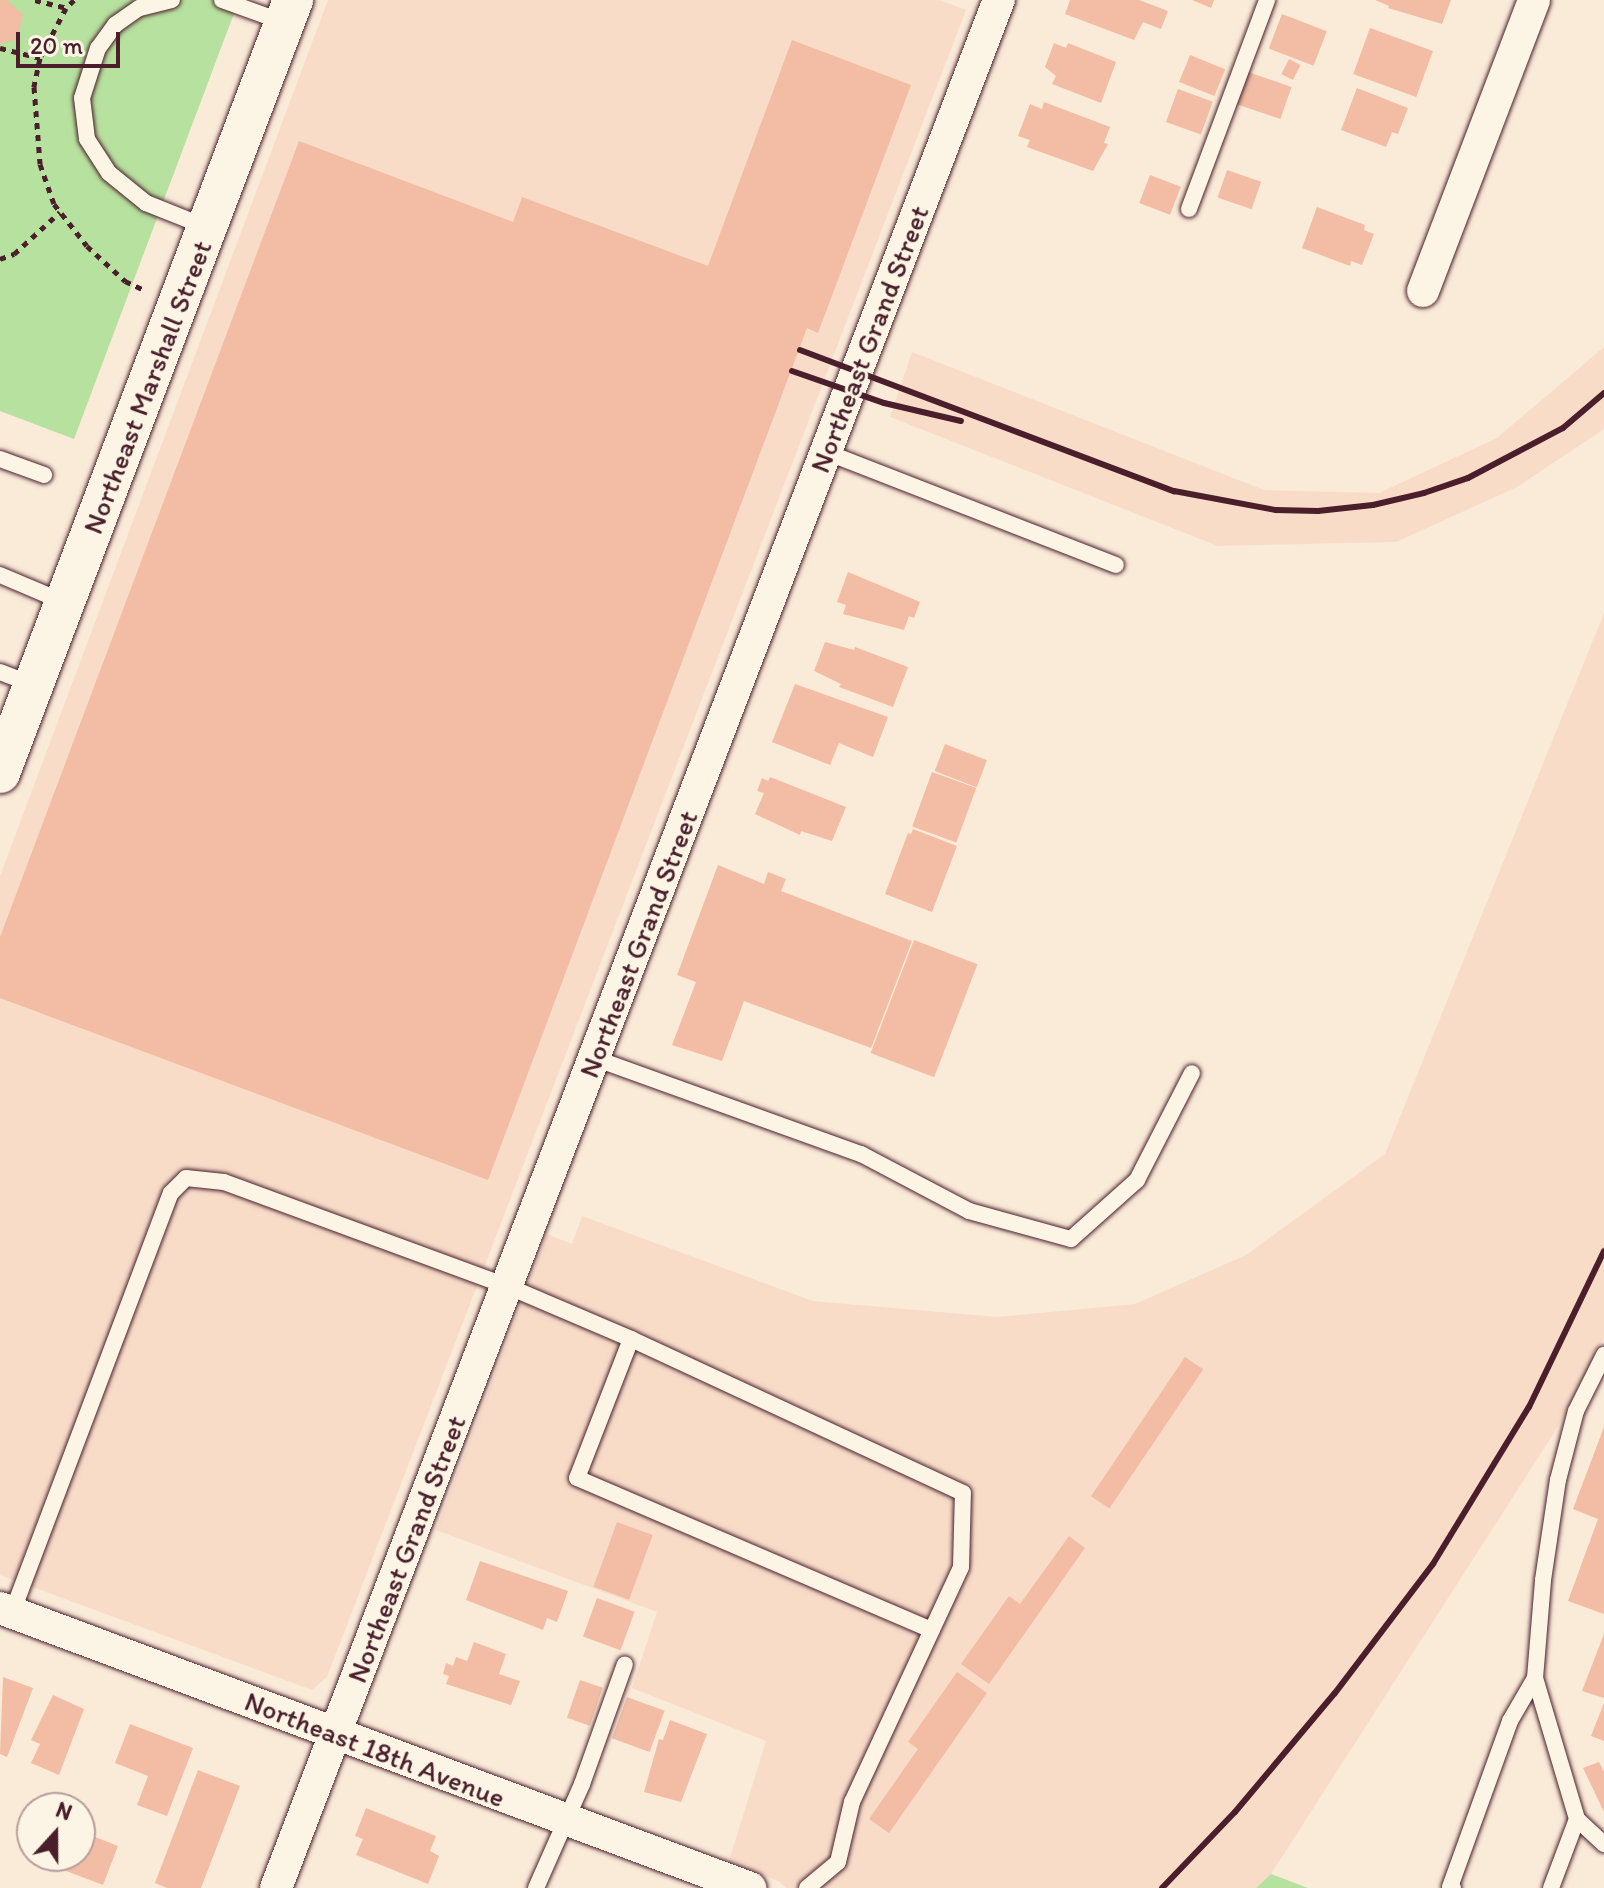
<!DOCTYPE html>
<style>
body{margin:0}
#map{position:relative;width:1604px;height:1888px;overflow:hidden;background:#faead8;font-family:Itim,sans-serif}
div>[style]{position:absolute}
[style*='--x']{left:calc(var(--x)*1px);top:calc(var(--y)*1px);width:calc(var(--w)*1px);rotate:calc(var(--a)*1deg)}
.built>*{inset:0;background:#f8dcc8}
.green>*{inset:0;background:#b7e19f}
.building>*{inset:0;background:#f2bda4;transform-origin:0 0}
.path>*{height:5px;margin-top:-2.5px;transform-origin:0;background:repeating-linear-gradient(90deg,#4a1f2b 0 6px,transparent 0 12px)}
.roads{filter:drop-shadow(0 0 2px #4a1f2b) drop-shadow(0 0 2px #4a1f2b)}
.service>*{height:16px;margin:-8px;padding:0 8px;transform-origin:8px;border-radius:8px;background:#fcf5e5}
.minor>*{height:32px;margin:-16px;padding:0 16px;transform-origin:16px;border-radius:16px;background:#fcf5e5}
.tertiary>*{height:40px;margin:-20px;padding:0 20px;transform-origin:20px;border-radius:20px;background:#fcf5e5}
.rail>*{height:6px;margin:-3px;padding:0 3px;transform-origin:3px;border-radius:3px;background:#4a1f2b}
span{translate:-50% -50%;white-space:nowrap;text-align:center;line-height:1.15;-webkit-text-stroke:6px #fcf5e5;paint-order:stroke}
.street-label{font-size:28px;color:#4a1f2b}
.north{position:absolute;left:16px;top:1792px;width:80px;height:80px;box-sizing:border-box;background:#fcf5e5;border:2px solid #b59f9b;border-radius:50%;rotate:21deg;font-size:22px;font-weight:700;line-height:32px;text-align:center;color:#4a1f2b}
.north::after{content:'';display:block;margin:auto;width:28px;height:36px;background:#4a1f2b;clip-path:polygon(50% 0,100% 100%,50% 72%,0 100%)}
.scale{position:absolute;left:16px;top:32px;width:104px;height:36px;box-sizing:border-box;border:4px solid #4a1f2b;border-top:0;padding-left:10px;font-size:24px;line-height:28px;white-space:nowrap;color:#4a1f2b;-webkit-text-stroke:6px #fcf5e5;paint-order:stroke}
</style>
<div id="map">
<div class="built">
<div style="clip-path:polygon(328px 0,939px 0,966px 10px,327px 1677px,312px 1690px,0 1575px,0 876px)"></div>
<div style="clip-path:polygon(1604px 347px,1604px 429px,1517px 487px,1396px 542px,1218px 546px,890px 417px,912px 352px,1264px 490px,1379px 493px,1497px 438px)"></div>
<div style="clip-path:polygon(1604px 613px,1604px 1339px,1554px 1433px,1271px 1874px,1256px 1888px,786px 1888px,780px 1882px,729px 1861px,766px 1741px,632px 1688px,657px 1612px,436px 1530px,547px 1234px,572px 1244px,582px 1216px,813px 1301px,997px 1317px,1135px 1304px,1246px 1255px,1385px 1154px)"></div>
</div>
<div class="green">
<div style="clip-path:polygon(0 0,239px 0,74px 439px,0 411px)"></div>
<div style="clip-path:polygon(1271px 1874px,1308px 1888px,1256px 1888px)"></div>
</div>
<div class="building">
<div style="clip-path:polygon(0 0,7px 0,23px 15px,17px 39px,0 44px)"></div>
<div style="clip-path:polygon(1070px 0,1139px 0,1168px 11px,1161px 29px,1143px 22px,1134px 40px,1065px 14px)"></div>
<div style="clip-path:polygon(1192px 0,1214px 0,1211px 8px)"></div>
<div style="clip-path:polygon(1375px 0,1451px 0,1442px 24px,1388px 8px,1389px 6px)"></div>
<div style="left:1282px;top:14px;width:48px;height:37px;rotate:21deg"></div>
<div style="left:1370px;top:28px;width:67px;height:49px;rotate:20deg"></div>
<div style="clip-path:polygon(792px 40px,911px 85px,818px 333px,807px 328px,488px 1180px,0 998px,0 937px,299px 141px,513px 222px,522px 197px,708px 266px)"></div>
<div style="clip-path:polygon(1054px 43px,1066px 48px,1068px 43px,1116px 62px,1101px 103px,1052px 84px,1056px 76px,1045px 67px)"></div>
<div style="left:1190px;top:55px;width:38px;height:29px;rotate:22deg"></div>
<div style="left:1289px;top:59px;width:13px;height:17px;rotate:27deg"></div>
<div style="left:1248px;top:72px;width:46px;height:34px;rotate:19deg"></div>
<div style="clip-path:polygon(1357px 88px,1408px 108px,1398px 134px,1392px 132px,1386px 147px,1341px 130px)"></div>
<div style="left:1178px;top:89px;width:37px;height:35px;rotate:20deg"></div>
<div style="clip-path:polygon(1044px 102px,1110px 127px,1104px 143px,1108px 144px,1093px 171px,1027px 147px,1030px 140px,1018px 136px,1030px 104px,1042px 109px)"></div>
<div style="left:1227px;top:170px;width:36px;height:29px;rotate:19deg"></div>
<div style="left:1150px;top:175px;width:33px;height:30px;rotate:21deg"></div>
<div style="clip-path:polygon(1317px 207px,1365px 225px,1364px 230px,1374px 234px,1362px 265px,1351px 261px,1350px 266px,1302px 248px)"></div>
<div style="clip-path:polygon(848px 572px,920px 602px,914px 618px,909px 616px,904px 630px,843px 614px,846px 605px,837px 602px)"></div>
<div style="clip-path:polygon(825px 642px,854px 650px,855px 647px,908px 667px,893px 707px,839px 687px,841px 684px,814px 671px)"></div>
<div style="clip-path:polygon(795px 684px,888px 717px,873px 757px,839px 743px,830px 765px,772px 742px)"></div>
<div style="left:945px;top:744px;width:45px;height:29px;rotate:21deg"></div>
<div style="left:932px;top:772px;width:47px;height:58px;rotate:20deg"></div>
<div style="clip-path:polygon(770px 777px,846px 807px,832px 841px,801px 831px,800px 835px,755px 814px,764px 793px,757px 791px,762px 778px,768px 781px)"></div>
<div style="clip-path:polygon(913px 829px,957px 846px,932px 912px,885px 894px,908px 833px,911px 834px)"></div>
<div style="clip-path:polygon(718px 865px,764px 884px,768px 872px,786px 879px,781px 891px,912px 941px,871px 1048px,744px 1001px,722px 1061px,672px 1045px,696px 982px,677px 975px)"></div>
<div style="left:914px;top:940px;width:68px;height:121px;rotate:21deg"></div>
<div style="left:1185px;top:1357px;width:22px;height:168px;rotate:34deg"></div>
<div style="clip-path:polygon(1604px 1427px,1604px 1614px,1568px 1601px,1598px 1519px,1573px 1509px)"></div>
<div style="left:617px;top:1522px;width:38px;height:69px;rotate:20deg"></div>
<div style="clip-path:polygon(1069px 1536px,1085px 1548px,989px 1684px,961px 1664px,1009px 1596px,1020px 1604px)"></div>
<div style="clip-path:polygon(480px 1561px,568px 1591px,557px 1622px,547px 1618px,543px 1630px,466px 1600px)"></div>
<div style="left:597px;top:1598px;width:40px;height:41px;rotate:20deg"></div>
<div style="clip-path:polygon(1604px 1634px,1604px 1698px,1582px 1691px)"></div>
<div style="clip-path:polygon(474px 1642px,506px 1654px,499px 1674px,520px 1681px,511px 1705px,446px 1684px,449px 1676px,443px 1674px,446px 1663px,453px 1666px,456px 1657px,467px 1661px)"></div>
<div style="clip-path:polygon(957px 1672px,987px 1693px,889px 1833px,869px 1819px,918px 1749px,908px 1742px)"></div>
<div style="clip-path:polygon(3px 1677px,33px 1688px,7px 1757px,0 1754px)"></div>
<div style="left:580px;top:1680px;width:24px;height:40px;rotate:19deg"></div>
<div style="clip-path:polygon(53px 1695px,84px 1709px,59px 1775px,31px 1763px,40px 1744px,31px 1740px)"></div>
<div style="left:627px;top:1697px;width:40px;height:44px;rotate:20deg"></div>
<div style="clip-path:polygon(1604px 1703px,1604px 1741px,1591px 1736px)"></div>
<div style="clip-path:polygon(670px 1720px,707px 1734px,681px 1802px,644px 1792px,659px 1739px,663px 1740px)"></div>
<div style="clip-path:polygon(130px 1724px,193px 1748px,167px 1816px,137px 1805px,148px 1776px,115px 1763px)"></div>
<div style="clip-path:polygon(1599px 1762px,1604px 1772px,1604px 1812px,1583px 1768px)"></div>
<div style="clip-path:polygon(198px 1770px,240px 1786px,201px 1888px,167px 1888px,155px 1883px)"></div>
<div style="clip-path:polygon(366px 1808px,436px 1836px,430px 1851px,439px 1856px,428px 1884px,356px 1855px,363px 1839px,355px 1836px)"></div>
<div style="clip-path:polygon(80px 1831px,118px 1846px,103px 1885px,61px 1869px,66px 1856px,80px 1856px)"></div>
<div style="clip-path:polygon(32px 1841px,32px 1856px,63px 1856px,59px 1866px,27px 1855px)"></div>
</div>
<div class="path">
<div style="--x:35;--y:0;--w:32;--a:14"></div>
<div style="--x:74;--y:0;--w:11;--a:135"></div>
<div style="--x:66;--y:8;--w:56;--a:117.5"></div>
<div style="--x:40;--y:58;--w:30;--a:102"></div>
<div style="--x:34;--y:87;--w:77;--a:85.5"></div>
<div style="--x:40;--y:164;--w:42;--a:70.7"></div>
<div style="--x:54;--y:204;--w:53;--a:51.8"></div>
<div style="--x:87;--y:246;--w:52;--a:42.6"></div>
<div style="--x:125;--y:281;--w:23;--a:25"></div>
<div style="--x:0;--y:48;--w:41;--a:14"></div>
<div style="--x:0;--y:259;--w:15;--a:-20"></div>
<div style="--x:14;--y:254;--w:62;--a:-42.4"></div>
</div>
<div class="roads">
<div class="service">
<div style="--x:172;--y:0;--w:34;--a:166"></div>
<div style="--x:139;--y:8;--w:29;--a:145"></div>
<div style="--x:115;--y:25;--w:29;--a:126"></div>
<div style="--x:98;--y:48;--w:52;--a:107.7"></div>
<div style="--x:82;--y:98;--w:41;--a:83"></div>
<div style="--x:87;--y:139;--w:40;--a:57.1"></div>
<div style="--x:109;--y:173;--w:48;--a:39"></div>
<div style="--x:146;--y:203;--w:65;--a:21.8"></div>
<div style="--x:222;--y:0;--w:65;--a:19.8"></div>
<div style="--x:1189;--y:209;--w:223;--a:-69.5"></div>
<div style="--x:826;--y:452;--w:311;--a:21.3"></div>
<div style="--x:0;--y:459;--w:47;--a:20"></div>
<div style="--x:0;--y:575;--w:69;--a:22.9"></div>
<div style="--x:0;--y:672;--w:34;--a:21"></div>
<div style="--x:594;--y:1058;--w:284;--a:19.8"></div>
<div style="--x:861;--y:1154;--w:122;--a:27.8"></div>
<div style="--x:969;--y:1211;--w:106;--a:15.4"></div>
<div style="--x:1071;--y:1239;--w:89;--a:-41.8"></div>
<div style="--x:1137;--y:1180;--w:120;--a:-62.8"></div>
<div style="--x:12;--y:1613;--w:449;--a:-69.3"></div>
<div style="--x:171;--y:1193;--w:21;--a:-45"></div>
<div style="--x:186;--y:1178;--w:38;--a:6"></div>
<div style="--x:224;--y:1182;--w:302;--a:20.2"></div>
<div style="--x:507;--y:1286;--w:135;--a:23.1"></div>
<div style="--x:1535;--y:1678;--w:147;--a:73.4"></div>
<div style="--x:536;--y:1888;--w:114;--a:-66.1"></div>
<div style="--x:582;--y:1784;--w:127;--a:-70.3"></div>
<div style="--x:807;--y:1888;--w:40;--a:-40"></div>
<div style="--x:838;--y:1862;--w:62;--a:-76.9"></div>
<div style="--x:852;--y:1802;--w:259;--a:-65.1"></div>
<div style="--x:961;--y:1567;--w:74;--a:-88.5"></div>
<div style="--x:963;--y:1493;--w:366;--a:-155.1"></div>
<div style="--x:631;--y:1339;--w:149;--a:111.2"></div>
<div style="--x:577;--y:1478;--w:386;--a:23.2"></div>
<div style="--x:1453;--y:1888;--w:3;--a:-162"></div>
<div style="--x:1450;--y:1887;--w:177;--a:-70.1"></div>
<div style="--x:1510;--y:1721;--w:50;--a:-59.8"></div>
<div style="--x:1535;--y:1678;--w:98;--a:-85.3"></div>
<div style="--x:1543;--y:1580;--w:101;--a:-81.5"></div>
<div style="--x:1558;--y:1480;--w:71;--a:-75.4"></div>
<div style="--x:1576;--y:1411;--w:63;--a:-63.4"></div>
<div style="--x:1551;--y:1888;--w:74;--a:-69.4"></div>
<div style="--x:1577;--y:1819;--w:37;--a:43"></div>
</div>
<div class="minor">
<div style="--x:1423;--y:291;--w:311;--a:-69.1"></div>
<div style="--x:0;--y:1608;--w:801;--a:20.47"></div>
<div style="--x:276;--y:1888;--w:2022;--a:-69.05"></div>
</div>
<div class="tertiary">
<div style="--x:0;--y:773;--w:827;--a:-69.24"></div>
</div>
</div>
<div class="rail">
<div style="--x:800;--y:350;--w:400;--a:20.7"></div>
<div style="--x:1174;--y:491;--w:104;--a:10.6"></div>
<div style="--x:1276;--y:510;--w:42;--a:1.4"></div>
<div style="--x:1318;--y:511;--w:55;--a:-6.2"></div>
<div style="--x:1373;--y:505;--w:52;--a:-13.2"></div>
<div style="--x:1424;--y:493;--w:46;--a:-18.8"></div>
<div style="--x:1468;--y:478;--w:107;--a:-27.8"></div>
<div style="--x:1563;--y:428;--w:54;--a:-40.5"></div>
<div style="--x:792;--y:371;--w:97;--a:19.2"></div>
<div style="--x:884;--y:403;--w:79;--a:13.2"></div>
<div style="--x:1162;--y:1888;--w:105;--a:-46.2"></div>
<div style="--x:1235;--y:1812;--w:155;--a:-50"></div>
<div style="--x:1335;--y:1693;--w:162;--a:-52.8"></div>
<div style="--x:1433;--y:1564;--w:184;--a:-58.6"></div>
<div style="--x:1529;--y:1407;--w:173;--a:-64.3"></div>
</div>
<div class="street-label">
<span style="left:869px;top:339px;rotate:-69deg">Northeast Grand Street</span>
<span style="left:147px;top:387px;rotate:-69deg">Northeast Marshall Street</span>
<span style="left:638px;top:944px;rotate:-69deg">Northeast Grand Street</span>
<span style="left:406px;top:1549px;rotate:-69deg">Northeast Grand Street</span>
<span style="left:375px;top:1749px;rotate:21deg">Northeast 18th Avenue</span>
</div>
<div class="north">N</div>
<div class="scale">20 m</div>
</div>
